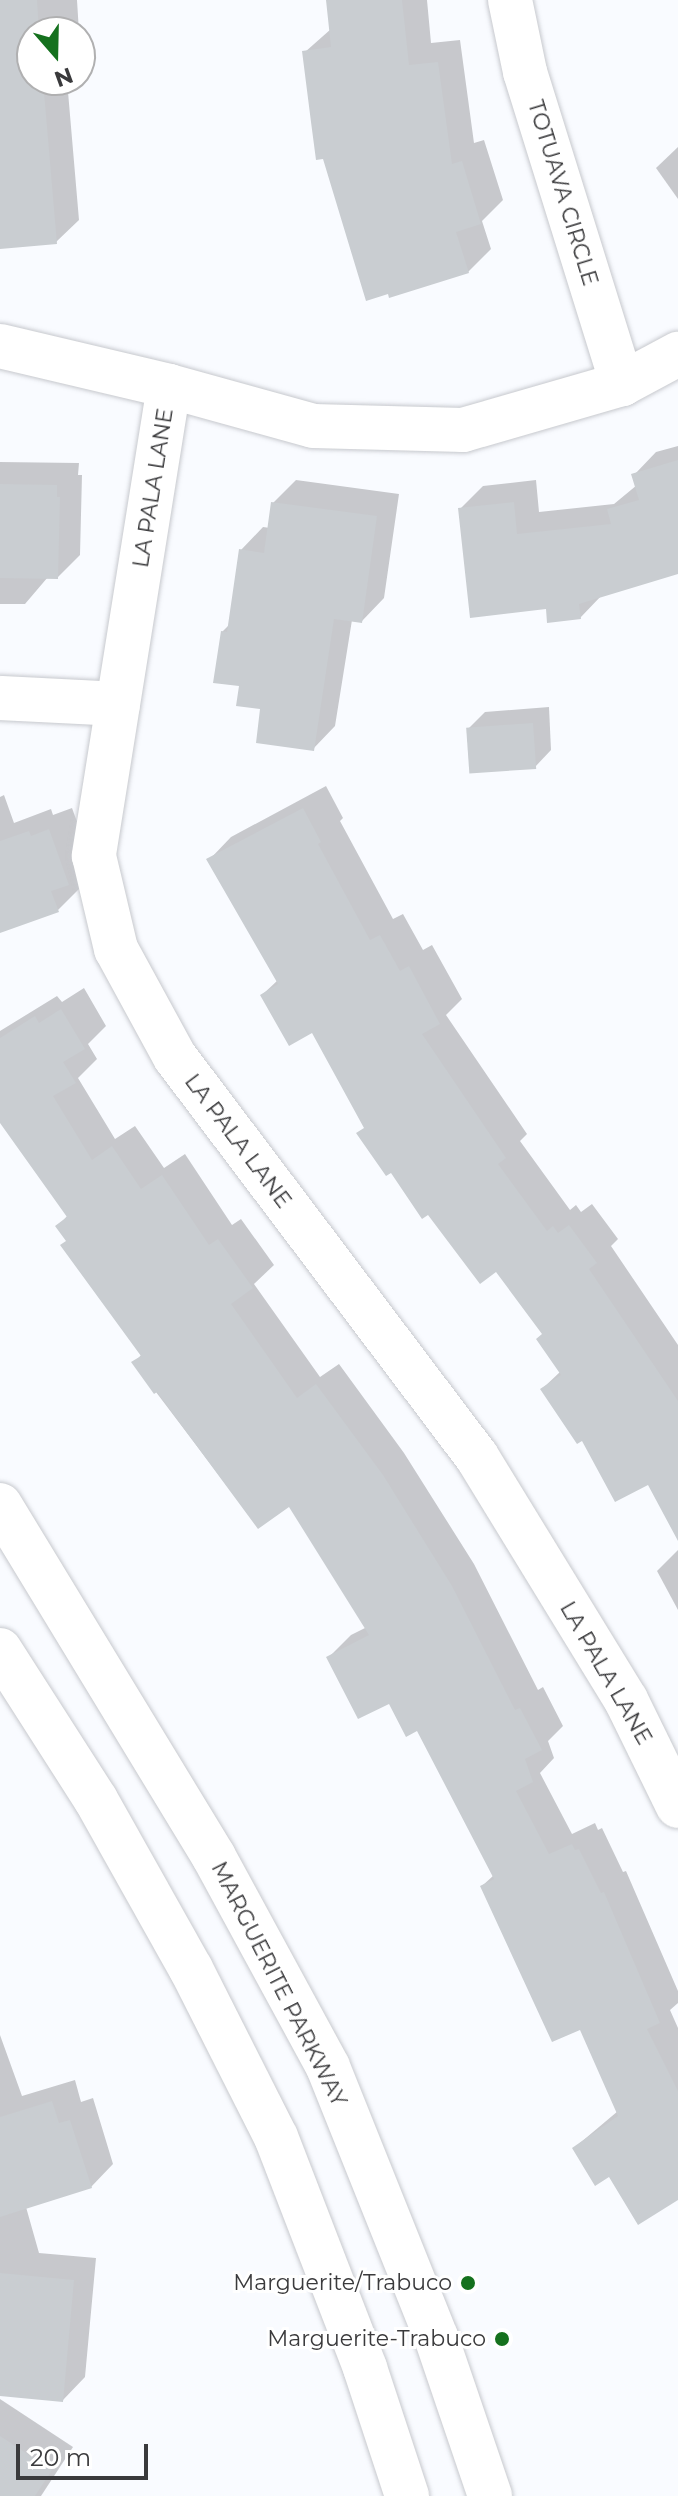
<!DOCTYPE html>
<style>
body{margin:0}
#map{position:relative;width:678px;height:2496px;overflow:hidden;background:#f9fbff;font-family:Montserrat,sans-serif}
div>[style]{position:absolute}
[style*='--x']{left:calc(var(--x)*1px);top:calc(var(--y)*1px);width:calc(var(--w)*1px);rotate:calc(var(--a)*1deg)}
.shadow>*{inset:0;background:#0003}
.building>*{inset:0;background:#c9cdd1;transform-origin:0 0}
.roads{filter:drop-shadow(0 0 2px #c7c9ce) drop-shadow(0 0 2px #c7c9ce)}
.minor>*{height:44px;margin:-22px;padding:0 22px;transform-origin:22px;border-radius:22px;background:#fff}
.major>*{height:44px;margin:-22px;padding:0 22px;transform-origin:22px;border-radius:22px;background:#fff}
.dots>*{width:22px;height:22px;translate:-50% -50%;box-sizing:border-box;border:4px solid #fff;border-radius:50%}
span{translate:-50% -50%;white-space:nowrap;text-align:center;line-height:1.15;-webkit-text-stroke:6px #fff;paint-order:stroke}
.street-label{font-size:22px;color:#3a3a3c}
.poi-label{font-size:22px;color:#3a3a3c}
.right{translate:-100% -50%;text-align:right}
.north{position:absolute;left:16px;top:16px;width:80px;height:80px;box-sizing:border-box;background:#fff;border:2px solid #b0b0b1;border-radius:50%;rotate:160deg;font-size:22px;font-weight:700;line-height:32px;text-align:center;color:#3a3a3c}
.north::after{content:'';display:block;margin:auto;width:28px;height:36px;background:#15711e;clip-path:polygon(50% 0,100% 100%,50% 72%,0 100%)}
.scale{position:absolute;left:16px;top:2444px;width:132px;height:36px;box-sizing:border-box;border:4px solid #3a3a3c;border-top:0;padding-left:10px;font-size:24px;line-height:28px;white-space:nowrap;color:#3a3a3c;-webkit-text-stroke:6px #fff;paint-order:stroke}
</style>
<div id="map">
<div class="shadow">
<div style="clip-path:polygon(0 0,77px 0,79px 32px,32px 32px,32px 80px,67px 80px,79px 220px,56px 242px,0 247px)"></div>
<div style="clip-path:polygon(328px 0,427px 0,431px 43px,460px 40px,474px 143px,484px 140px,503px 200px,482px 221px,491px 249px,468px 272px,305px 52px,331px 29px)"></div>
<div style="clip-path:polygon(678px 147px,678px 199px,656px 168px)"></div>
<div style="clip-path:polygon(678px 446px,678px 572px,603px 594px,580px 618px,548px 607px,460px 509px,483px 486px,536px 480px,539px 512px,614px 504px,637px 485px,634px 475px,656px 452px)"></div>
<div style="clip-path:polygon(0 462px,79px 463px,78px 475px,82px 475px,80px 555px,58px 577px,48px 577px,25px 604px,0 604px)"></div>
<div style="clip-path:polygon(296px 480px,399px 494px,384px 598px,362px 621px,352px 620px,335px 726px,313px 749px,241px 684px,222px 632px,230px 624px,241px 550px,263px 527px,270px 528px,273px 503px)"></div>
<div style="clip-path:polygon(549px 707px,551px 750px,535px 767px,468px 729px,485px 712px)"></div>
<div style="clip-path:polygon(326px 786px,343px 818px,340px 821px,393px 919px,403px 914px,423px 950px,432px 945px,462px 999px,446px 1015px,527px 1134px,520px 1141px,570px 1210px,576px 1205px,581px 1212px,592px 1204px,618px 1239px,611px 1246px,678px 1345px,678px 1537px,648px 1483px,583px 1438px,542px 1389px,561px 1371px,544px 1333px,496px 1269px,429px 1212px,366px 1127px,313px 1031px,262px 995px,278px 980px,209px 860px,231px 837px)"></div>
<div style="clip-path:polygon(4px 795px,14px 823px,51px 809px,53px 815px,72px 808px,91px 860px,80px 888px,58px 910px,0 915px,0 797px)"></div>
<div style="clip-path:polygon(84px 988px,106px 1026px,88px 1044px,97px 1059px,78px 1078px,115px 1139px,135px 1126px,164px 1168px,185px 1154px,232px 1225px,241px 1219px,274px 1265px,254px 1284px,320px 1377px,339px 1364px,404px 1453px,474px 1564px,538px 1690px,543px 1687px,563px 1726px,548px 1741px,554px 1758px,540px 1773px,572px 1834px,595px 1823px,598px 1830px,602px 1828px,623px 1872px,626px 1871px,678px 1991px,678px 2003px,670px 2010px,678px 2028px,678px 2198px,610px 2174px,574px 2148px,618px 2111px,581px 2027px,482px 1886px,494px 1875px,418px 1728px,390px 1701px,329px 1657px,351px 1635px,367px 1627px,289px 1505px,258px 1527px,134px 1363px,142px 1354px,58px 1226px,68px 1215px,0 1120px,0 1031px,57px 996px,62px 1002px)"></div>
<div style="clip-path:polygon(678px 1550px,678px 1610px,657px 1571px)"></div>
<div style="clip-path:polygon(0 2035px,22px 2096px,75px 2080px,81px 2102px,93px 2098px,113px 2164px,91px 2187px,26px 2207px,39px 2253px,96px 2258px,85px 2377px,63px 2400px,0 2394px)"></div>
<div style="clip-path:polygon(0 2399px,73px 2447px,41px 2496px,0 2496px)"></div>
</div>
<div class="building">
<div style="clip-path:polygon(0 0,37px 0,39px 32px,32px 32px,32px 80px,43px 80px,57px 244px,0 249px)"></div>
<div style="clip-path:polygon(326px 0,402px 0,409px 65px,438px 62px,452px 164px,462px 161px,481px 224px,456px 232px,469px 273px,389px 298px,388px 294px,366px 301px,323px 159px,316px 160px,311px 122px,302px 51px,331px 47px)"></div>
<div style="clip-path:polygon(678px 460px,678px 574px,579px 604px,581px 619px,547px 623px,546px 609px,470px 618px,458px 508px,514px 502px,517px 534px,611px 524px,607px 509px,639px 500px,631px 474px)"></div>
<div style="clip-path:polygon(0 484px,57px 485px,57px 497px,60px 497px,58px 579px,0 578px)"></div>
<div style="clip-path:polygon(271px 502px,377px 516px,362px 623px,334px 619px,314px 751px,256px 743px,260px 709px,236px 706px,239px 686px,213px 683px,221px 631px,227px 632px,239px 549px,264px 553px)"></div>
<div style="left:533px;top:723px;width:46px;height:67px;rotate:86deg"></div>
<div style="clip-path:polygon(303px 808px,321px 842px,318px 844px,370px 940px,380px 935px,400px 971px,409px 966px,440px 1024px,422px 1034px,506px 1158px,498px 1164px,547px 1231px,553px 1226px,558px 1233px,569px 1225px,597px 1263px,589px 1269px,678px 1401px,678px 1541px,648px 1485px,615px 1502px,582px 1441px,577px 1444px,540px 1389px,561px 1375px,536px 1339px,542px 1334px,496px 1272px,480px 1284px,428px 1215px,422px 1219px,391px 1173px,386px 1176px,356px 1133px,364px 1128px,312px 1033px,289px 1046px,260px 995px,278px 984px,206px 859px)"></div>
<div style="clip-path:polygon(49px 829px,69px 885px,51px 891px,59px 912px,0 933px,0 841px,29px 831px,31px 836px)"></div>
<div style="clip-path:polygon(61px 1009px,85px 1049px,63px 1062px,76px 1083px,53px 1096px,92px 1160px,112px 1146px,141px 1189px,162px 1175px,209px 1245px,218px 1239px,253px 1288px,231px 1304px,297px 1398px,316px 1384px,383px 1475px,452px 1586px,515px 1710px,520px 1708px,542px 1750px,525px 1759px,533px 1782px,516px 1791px,549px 1854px,572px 1844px,575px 1850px,579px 1849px,601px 1893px,604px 1892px,660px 2023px,647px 2029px,678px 2091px,678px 2200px,638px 2225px,609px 2177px,595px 2186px,572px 2148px,618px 2116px,580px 2030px,552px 2042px,480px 1886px,494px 1879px,417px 1731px,406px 1737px,389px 1704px,358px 1719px,326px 1657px,369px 1635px,289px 1507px,258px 1529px,157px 1392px,154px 1394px,131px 1362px,141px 1356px,60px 1245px,66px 1241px,55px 1226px,67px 1217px,0 1123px,0 1038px,35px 1016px,39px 1023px)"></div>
<div style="clip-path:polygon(52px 2101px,59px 2123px,70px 2120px,92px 2188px,0 2217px,0 2117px)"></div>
<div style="clip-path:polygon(0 2273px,74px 2280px,63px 2402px,0 2396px)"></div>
<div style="clip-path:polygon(0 2436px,52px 2470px,35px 2496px,0 2496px)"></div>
</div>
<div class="roads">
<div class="minor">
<div style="--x:510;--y:0;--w:74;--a:78.2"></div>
<div style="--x:525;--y:72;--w:327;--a:72.7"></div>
<div style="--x:0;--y:346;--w:174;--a:13.3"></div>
<div style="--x:169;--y:386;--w:149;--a:15.5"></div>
<div style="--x:313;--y:426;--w:150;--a:1.5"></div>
<div style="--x:463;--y:430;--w:166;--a:-16.1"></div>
<div style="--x:622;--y:384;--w:64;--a:-28.2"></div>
<div style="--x:169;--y:386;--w:476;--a:99.1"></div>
<div style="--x:94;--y:856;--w:96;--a:76.7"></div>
<div style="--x:116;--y:949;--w:123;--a:61.4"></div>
<div style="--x:175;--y:1057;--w:501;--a:52.95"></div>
<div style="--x:477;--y:1457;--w:285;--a:58.5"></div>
<div style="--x:626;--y:1700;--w:118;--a:63.9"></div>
<div style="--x:0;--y:698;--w:118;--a:2.9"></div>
</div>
<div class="major">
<div style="--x:0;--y:1505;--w:412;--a:58.7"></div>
<div style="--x:214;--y:1857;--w:239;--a:61.5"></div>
<div style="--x:328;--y:2067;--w:291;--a:68.2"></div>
<div style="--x:436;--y:2337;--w:168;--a:71.2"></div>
<div style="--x:0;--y:1650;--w:178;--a:57.4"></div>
<div style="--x:96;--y:1800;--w:194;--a:60.7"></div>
<div style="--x:191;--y:1969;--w:188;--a:63.2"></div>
<div style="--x:276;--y:2137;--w:248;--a:68.9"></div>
<div style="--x:365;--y:2368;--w:135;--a:71.8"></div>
</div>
</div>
<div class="dots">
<div style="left:468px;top:2283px;background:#15711e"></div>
<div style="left:502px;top:2339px;background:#15711e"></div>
</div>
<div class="street-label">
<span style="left:563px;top:193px;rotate:73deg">TOTUAVA CIRCLE</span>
<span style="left:153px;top:488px;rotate:-81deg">LA PALA LANE</span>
<span style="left:238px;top:1141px;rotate:53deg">LA PALA LANE</span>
<span style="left:606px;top:1673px;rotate:60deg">LA PALA LANE</span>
<span style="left:279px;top:1984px;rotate:63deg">MARGUERITE PARKWAY</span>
</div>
<div class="poi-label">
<span class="right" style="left:452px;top:2283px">Marguerite/Trabuco</span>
<span class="right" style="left:486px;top:2339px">Marguerite-Trabuco</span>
</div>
<div class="north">N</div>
<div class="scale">20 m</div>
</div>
